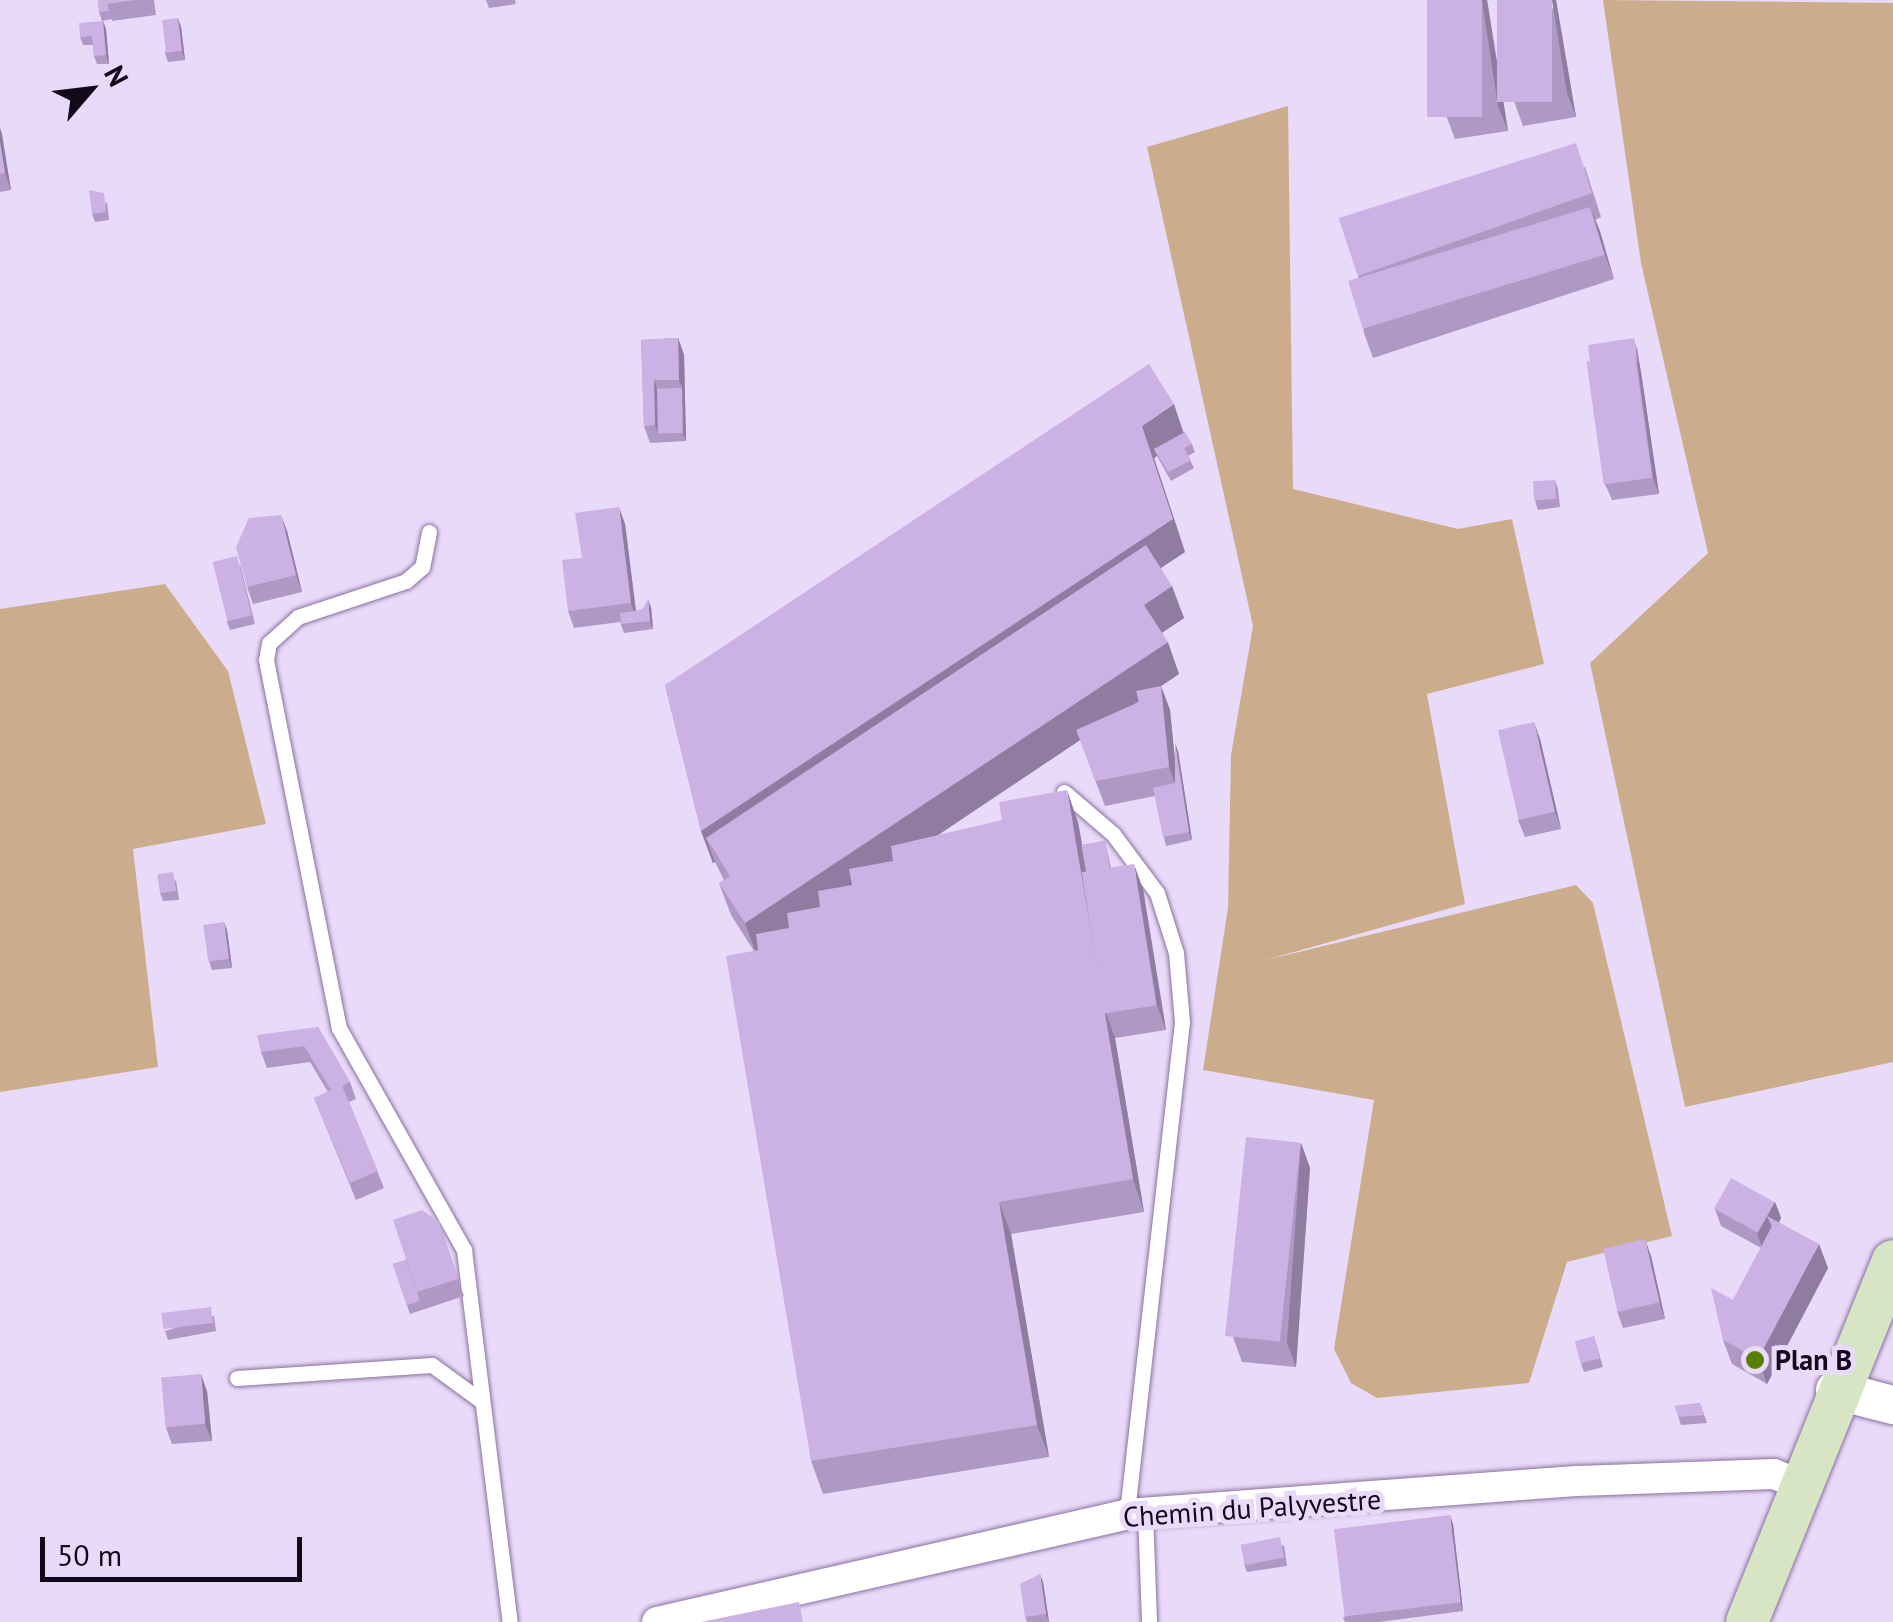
<!DOCTYPE html>
<style>
body{margin:0}
#map{position:relative;width:1893px;height:1622px;overflow:hidden;background:#eadaf9;font-family:"PT Sans",sans-serif}
div>[style]{position:absolute}
[style*='--x']{left:calc(var(--x)*1px);top:calc(var(--y)*1px);width:calc(var(--w)*1px);rotate:calc(var(--a)*1deg)}
.green>*{inset:0;background:#cbad8d}
.roads{filter:drop-shadow(0 0 2px #8a71a0) drop-shadow(0 0 2px #8a71a0)}
.service>*{height:15px;margin:-7.5px;padding:0 7.5px;transform-origin:7.5px;border-radius:7.5px;background:#fff}
.minor>*{height:30px;margin:-15px;padding:0 15px;transform-origin:15px;border-radius:15px;background:#fff}
.tertiary>*{height:38px;margin:-19px;padding:0 19px;transform-origin:19px;border-radius:19px;background:#fff}
.secondary>*{height:42px;margin:-21px;padding:0 21px;transform-origin:21px;border-radius:21px;background:#d7e5c4}
.wall>*{inset:0;background:#af98c4}
.shaded-wall>*{inset:0;background:#8f7ca0}
.building>*{inset:0;background:#ccb1e4;transform-origin:0 0}
.dots>*{width:28px;height:28px;translate:-50% -50%;box-sizing:border-box;border:5px solid #eadaf9;border-radius:50%}
span{translate:-50% -50%;white-space:nowrap;text-align:center;line-height:1.15;-webkit-text-stroke:10px #eadaf9;paint-order:stroke}
.poi-label{font-size:28px;color:#12091a;font-weight:700}
.left{translate:0 -50%;text-align:left}
.street-label{font-size:28px;color:#12091a}
.north{position:absolute;left:40px;top:40px;width:100px;height:100px;-webkit-text-stroke:8px #eadaf9;paint-order:stroke;rotate:62deg;font-size:28px;font-weight:700;line-height:40px;text-align:center;color:#12091a}
.north::after{content:'';display:block;margin:auto;width:35px;height:45px;background:#12091a;clip-path:polygon(50% 0,100% 100%,50% 72%,0 100%)}
.scale{position:absolute;left:40px;top:1537px;width:262px;height:45px;box-sizing:border-box;border:5px solid #12091a;border-top:0;padding-left:12px;font-size:30px;line-height:35px;white-space:nowrap;color:#12091a;-webkit-text-stroke:8px #eadaf9;paint-order:stroke}
</style>
<div id="map">
<div class="green">
<div style="clip-path:polygon(1603px 0,1893px 3px,1893px 1062px,1685px 1107px,1590px 663px,1708px 553px,1641px 263px)"></div>
<div style="clip-path:polygon(1288px 106px,1293px 489px,1458px 529px,1512px 519px,1544px 664px,1427px 694px,1465px 904px,1262px 961px,1576px 885px,1593px 903px,1672px 1236px,1567px 1262px,1529px 1383px,1377px 1398px,1351px 1383px,1334px 1349px,1374px 1100px,1203px 1070px,1228px 908px,1231px 755px,1253px 626px,1147px 147px)"></div>
<div style="clip-path:polygon(165px 584px,228px 671px,266px 824px,133px 849px,158px 1067px,0 1092px,0 609px)"></div>
</div>
<div class="roads">
<div class="service">
<div style="--x:429;--y:532;--w:36;--a:101"></div>
<div style="--x:422;--y:567;--w:21;--a:139"></div>
<div style="--x:406;--y:581;--w:114;--a:161.6"></div>
<div style="--x:298;--y:617;--w:39;--a:138"></div>
<div style="--x:269;--y:643;--w:17;--a:100"></div>
<div style="--x:266;--y:660;--w:375;--a:78.8"></div>
<div style="--x:339;--y:1028;--w:255;--a:60.6"></div>
<div style="--x:464;--y:1250;--w:375;--a:83"></div>
<div style="--x:1064;--y:792;--w:65;--a:40.6"></div>
<div style="--x:1113;--y:834;--w:74;--a:53.3"></div>
<div style="--x:1157;--y:893;--w:63;--a:72.4"></div>
<div style="--x:1176;--y:953;--w:69;--a:85"></div>
<div style="--x:1182;--y:1022;--w:495;--a:96.4"></div>
<div style="--x:237;--y:1378;--w:195;--a:-3.8"></div>
<div style="--x:432;--y:1365;--w:59;--a:36.1"></div>
<div style="--x:1145;--y:1512;--w:110;--a:87.9"></div>
</div>
<div class="minor">
<div style="--x:657;--y:1622;--w:482;--a:-12.9"></div>
<div style="--x:1127;--y:1514;--w:450;--a:-4.2"></div>
<div style="--x:1576;--y:1481;--w:198;--a:-2"></div>
<div style="--x:1774;--y:1474;--w:25;--a:23"></div>
</div>
<div class="tertiary">
<div style="--x:1835;--y:1390;--w:60;--a:14.5"></div>
</div>
<div class="secondary">
<div style="--x:1747;--y:1622;--w:389;--a:-68"></div>
</div>
</div>
<div class="wall">
<div style="clip-path:polygon(98px 0,154px 0,156px 15px,112px 21px,112px 19px,102px 21px,99px 12px)"></div>
<div style="clip-path:polygon(486px 0,515px 0,516px 4px,489px 8px)"></div>
<div style="clip-path:polygon(1427px 0,1487px 0,1508px 131px,1455px 139px,1446px 115px)"></div>
<div style="clip-path:polygon(1556px 0,1576px 117px,1523px 126px,1514px 101px)"></div>
<div style="clip-path:polygon(178px 18px,181px 27px,185px 60px,168px 62px,165px 53px)"></div>
<div style="clip-path:polygon(103px 21px,106px 29px,109px 64px,97px 64px,94px 56px,93px 45px,83px 45px,80px 37px)"></div>
<div style="clip-path:polygon(0 128px,11px 190px,0 192px)"></div>
<div style="clip-path:polygon(1585px 167px,1601px 217px,1595px 220px,1614px 279px,1373px 358px,1364px 333px,1360px 282px,1339px 218px)"></div>
<div style="clip-path:polygon(107px 202px,109px 220px,95px 222px,92px 214px)"></div>
<div style="clip-path:polygon(678px 338px,684px 355px,686px 441px,650px 443px,644px 426px,641px 340px)"></div>
<div style="clip-path:polygon(1637px 346px,1659px 494px,1612px 500px,1605px 484px)"></div>
<div style="clip-path:polygon(1184px 432px,1192px 444px,1195px 452px,1188px 456px,1194px 468px,1171px 481px,1157px 456px,1154px 458px,1185px 552px,1161px 568px,1184px 618px,1162px 633px,1179px 674px,1161px 686px,1170px 710px,1175px 759px,1178px 751px,1192px 840px,1166px 846px,1155px 796px,1105px 806px,1080px 740px,938px 835px,1078px 822px,1082px 845px,1105px 841px,1111px 868px,1143px 889px,1166px 1030px,1115px 1038px,1144px 1212px,1011px 1234px,1049px 1457px,823px 1494px,811px 1461px,754px 951px,731px 915px,719px 883px,724px 880px,715px 862px,713px 863px,701px 831px,665px 685px)"></div>
<div style="clip-path:polygon(1555px 480px,1558px 489px,1560px 507px,1538px 510px,1535px 501px)"></div>
<div style="clip-path:polygon(625px 524px,636px 611px,651px 607px,653px 629px,624px 633px,620px 622px,574px 628px,568px 611px,582px 558px)"></div>
<div style="clip-path:polygon(287px 531px,302px 592px,253px 604px,247px 587px)"></div>
<div style="clip-path:polygon(240px 564px,255px 624px,230px 630px,227px 622px)"></div>
<div style="clip-path:polygon(1540px 739px,1561px 829px,1525px 837px,1518px 820px)"></div>
<div style="clip-path:polygon(176px 880px,179px 900px,163px 901px,160px 893px)"></div>
<div style="clip-path:polygon(227px 930px,232px 968px,212px 970px,209px 961px)"></div>
<div style="clip-path:polygon(318px 1027px,350px 1082px,356px 1099px,349px 1102px,384px 1188px,356px 1200px,314px 1098px,328px 1092px,310px 1062px,267px 1068px,261px 1052px)"></div>
<div style="clip-path:polygon(1301px 1143px,1310px 1168px,1296px 1367px,1242px 1362px,1233px 1337px)"></div>
<div style="clip-path:polygon(1775px 1202px,1781px 1218px,1779px 1222px,1828px 1268px,1767px 1384px,1732px 1364px,1723px 1340px,1733px 1300px,1761px 1248px,1721px 1226px,1715px 1209px)"></div>
<div style="clip-path:polygon(439px 1222px,464px 1296px,410px 1314px,393px 1264px,406px 1260px)"></div>
<div style="clip-path:polygon(1651px 1256px,1665px 1319px,1623px 1328px,1617px 1311px)"></div>
<div style="clip-path:polygon(214px 1316px,216px 1331px,168px 1340px,165px 1331px)"></div>
<div style="clip-path:polygon(1594px 1336px,1603px 1367px,1584px 1372px,1581px 1364px)"></div>
<div style="clip-path:polygon(207px 1391px,212px 1441px,172px 1444px,166px 1428px)"></div>
<div style="clip-path:polygon(1700px 1403px,1707px 1423px,1681px 1425px,1675px 1406px)"></div>
<div style="clip-path:polygon(1453px 1524px,1463px 1611px,1379px 1622px,1345px 1622px,1343px 1618px)"></div>
<div style="clip-path:polygon(1284px 1545px,1287px 1566px,1247px 1572px,1244px 1564px)"></div>
<div style="clip-path:polygon(1043px 1582px,1049px 1622px,1027px 1622px,1025px 1617px)"></div>
</div>
<div class="shaded-wall">
<div style="clip-path:polygon(1482px 0,1487px 0,1508px 131px,1498px 106px)"></div>
<div style="clip-path:polygon(1552px 0,1556px 0,1576px 117px,1567px 93px)"></div>
<div style="clip-path:polygon(178px 18px,181px 27px,185px 60px,182px 51px)"></div>
<div style="clip-path:polygon(103px 21px,106px 29px,109px 64px,106px 55px)"></div>
<div style="clip-path:polygon(0 128px,2px 134px,11px 190px,5px 173px,0 142px)"></div>
<div style="clip-path:polygon(1590px 207px,1600px 231px,1614px 279px,1605px 255px)"></div>
<div style="clip-path:polygon(678px 338px,684px 355px,686px 441px,683px 433px,682px 388px,679px 380px)"></div>
<div style="clip-path:polygon(1634px 338px,1641px 372px,1659px 494px,1653px 478px)"></div>
<div style="clip-path:polygon(654px 380px,660px 397px,658px 434px,655px 425px)"></div>
<div style="clip-path:polygon(1174px 404px,1185px 437px,1154px 449px,1157px 456px,1154px 458px,1185px 552px,719px 859px,706px 838px,715px 862px,713px 863px,701px 831px,1142px 426px)"></div>
<div style="clip-path:polygon(619px 507px,625px 524px,637px 620px,631px 603px)"></div>
<div style="clip-path:polygon(281px 515px,287px 531px,302px 592px,296px 575px)"></div>
<div style="clip-path:polygon(1172px 586px,1184px 618px,1155px 637px,1144px 605px)"></div>
<div style="clip-path:polygon(648px 599px,651px 607px,653px 629px,650px 621px)"></div>
<div style="clip-path:polygon(1168px 642px,1179px 674px,1161px 686px,1170px 710px,1178px 792px,1169px 767px,1161px 686px,757px 956px,745px 923px)"></div>
<div style="clip-path:polygon(1534px 722px,1540px 739px,1561px 829px,1555px 812px)"></div>
<div style="clip-path:polygon(1175px 743px,1178px 751px,1192px 840px,1189px 832px)"></div>
<div style="clip-path:polygon(1067px 790px,1078px 822px,1090px 889px,1106px 1013px,1115px 1038px,1144px 1212px,1133px 1179px)"></div>
<div style="clip-path:polygon(1134px 864px,1143px 889px,1166px 1030px,1157px 1005px)"></div>
<div style="clip-path:polygon(224px 922px,227px 930px,232px 968px,229px 959px)"></div>
<div style="clip-path:polygon(1301px 1143px,1310px 1168px,1296px 1367px,1287px 1343px)"></div>
<div style="clip-path:polygon(999px 1202px,1011px 1234px,1049px 1457px,1037px 1425px)"></div>
<div style="clip-path:polygon(1775px 1202px,1781px 1218px,1774px 1231px,1767px 1216px,1773px 1232px,1763px 1250px,1757px 1233px)"></div>
<div style="clip-path:polygon(1645px 1239px,1651px 1256px,1665px 1319px,1659px 1302px)"></div>
<div style="clip-path:polygon(1819px 1244px,1828px 1268px,1767px 1384px,1758px 1359px)"></div>
<div style="clip-path:polygon(201px 1374px,207px 1391px,212px 1441px,205px 1424px)"></div>
<div style="clip-path:polygon(1450px 1515px,1453px 1524px,1463px 1611px,1460px 1602px)"></div>
<div style="clip-path:polygon(1040px 1574px,1043px 1582px,1049px 1622px,1046px 1614px)"></div>
</div>
<div class="building">
<div style="clip-path:polygon(98px 0,106px 0,109px 11px,99px 12px)"></div>
<div style="clip-path:polygon(106px 0,136px 0,106px 4px)"></div>
<div style="left:1427px;top:0;width:55px;height:117px"></div>
<div style="left:1497px;top:0;width:55px;height:102px"></div>
<div style="left:178px;top:18px;width:33px;height:16px;rotate:83deg"></div>
<div style="clip-path:polygon(103px 21px,106px 55px,94px 56px,92px 36px,80px 37px,79px 23px)"></div>
<div style="clip-path:polygon(0 142px,5px 173px,0 174px)"></div>
<div style="clip-path:polygon(1576px 143px,1592px 193px,1358px 276px,1339px 218px)"></div>
<div style="clip-path:polygon(89px 190px,104px 193px,106px 212px,92px 214px)"></div>
<div style="left:1590px;top:207px;width:50px;height:253px;rotate:73deg"></div>
<div style="clip-path:polygon(678px 338px,679px 380px,654px 380px,655px 425px,644px 426px,641px 340px)"></div>
<div style="clip-path:polygon(1634px 338px,1638px 364px,1635px 355px,1590px 362px,1588px 345px)"></div>
<div style="left:1635px;top:355px;width:124px;height:49px;rotate:82deg"></div>
<div style="clip-path:polygon(1149px 364px,1174px 404px,1142px 426px,1173px 519px,701px 831px,665px 685px)"></div>
<div style="left:682px;top:388px;width:45px;height:25px;rotate:89deg"></div>
<div style="clip-path:polygon(1185px 432px,1192px 444px,1184px 448px,1191px 460px,1168px 472px,1154px 449px)"></div>
<div style="left:1555px;top:480px;width:19px;height:22px;rotate:87deg"></div>
<div style="clip-path:polygon(619px 507px,631px 603px,568px 611px,562px 560px,582px 558px,575px 513px)"></div>
<div style="clip-path:polygon(281px 515px,296px 575px,247px 587px,236px 547px,249px 518px)"></div>
<div style="clip-path:polygon(1146px 545px,1172px 586px,1144px 605px,1168px 642px,745px 923px,719px 883px,730px 876px,706px 838px)"></div>
<div style="left:237px;top:556px;width:61px;height:25px;rotate:76deg"></div>
<div style="clip-path:polygon(648px 599px,650px 621px,621px 624px,620px 613px,642px 610px)"></div>
<div style="clip-path:polygon(1161px 686px,1169px 767px,1096px 781px,1076px 730px,1139px 702px,1136px 691px)"></div>
<div style="left:1534px;top:722px;width:92px;height:37px;rotate:77deg"></div>
<div style="clip-path:polygon(1175px 743px,1189px 832px,1163px 837px,1153px 788px,1175px 783px)"></div>
<div style="clip-path:polygon(1067px 790px,1133px 1179px,999px 1202px,1037px 1425px,811px 1461px,726px 956px,758px 950px,756px 934px,789px 928px,787px 913px,820px 907px,818px 891px,852px 885px,849px 869px,893px 861px,891px 846px,1002px 820px,999px 802px)"></div>
<div style="left:1105px;top:841px;width:28px;height:24px;rotate:80deg"></div>
<div style="left:1134px;top:864px;width:143px;height:53px;rotate:81deg"></div>
<div style="left:173px;top:872px;width:19px;height:16px;rotate:81deg"></div>
<div style="left:224px;top:922px;width:37px;height:21px;rotate:82deg"></div>
<div style="clip-path:polygon(318px 1027px,350px 1082px,342px 1086px,378px 1171px,350px 1183px,314px 1098px,331px 1090px,304px 1046px,261px 1052px,257px 1035px)"></div>
<div style="left:1246px;top:1137px;width:55px;height:200px;rotate:6deg"></div>
<div style="left:1731px;top:1178px;width:50px;height:35px;rotate:29deg"></div>
<div style="clip-path:polygon(422px 1210px,439px 1222px,458px 1279px,417px 1292px,393px 1220px)"></div>
<div style="clip-path:polygon(1767px 1216px,1819px 1244px,1758px 1359px,1723px 1340px,1711px 1288px,1733px 1300px,1772px 1226px)"></div>
<div style="left:1645px;top:1239px;width:65px;height:43px;rotate:77deg"></div>
<div style="left:406px;top:1260px;width:43px;height:14px;rotate:71deg"></div>
<div style="left:211px;top:1307px;width:16px;height:50px;rotate:83deg"></div>
<div style="left:1594px;top:1336px;width:23px;height:20px;rotate:75deg"></div>
<div style="left:201px;top:1374px;width:50px;height:40px;rotate:85deg"></div>
<div style="clip-path:polygon(1700px 1403px,1704px 1415px,1678px 1417px,1675px 1406px)"></div>
<div style="left:1450px;top:1515px;width:88px;height:117px;rotate:83deg"></div>
<div style="left:1280px;top:1537px;width:21px;height:40px;rotate:79deg"></div>
<div style="clip-path:polygon(1040px 1574px,1046px 1614px,1025px 1617px,1020px 1584px)"></div>
<div style="clip-path:polygon(799px 1602px,803px 1622px,701px 1622px)"></div>
</div>
<div class="dots">
<div style="left:1755px;top:1360px;background:#567f00"></div>
</div>
<div class="poi-label">
<span class="left" style="left:1775px;top:1360px">Plan B</span>
</div>
<div class="street-label">
<span style="left:1252px;top:1508px;rotate:-4deg">Chemin du Palyvestre</span>
</div>
<div class="north">N</div>
<div class="scale">50 m</div>
</div>
